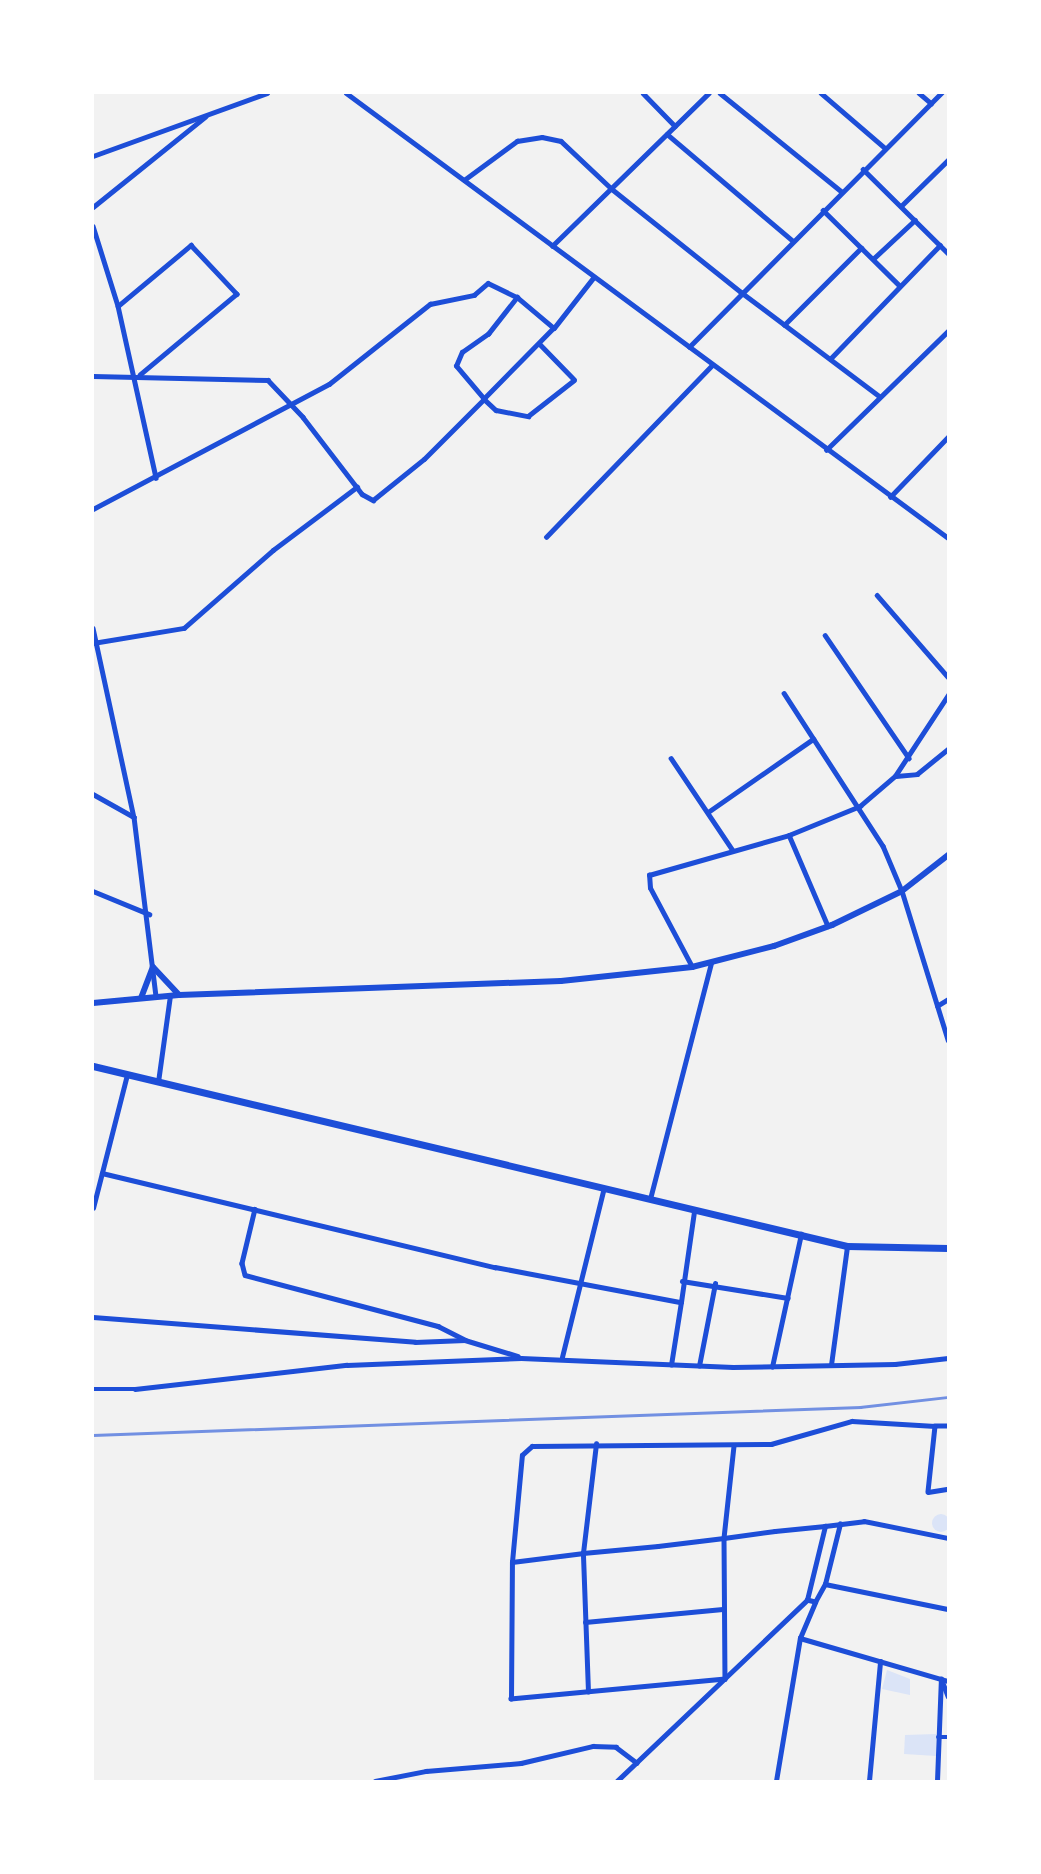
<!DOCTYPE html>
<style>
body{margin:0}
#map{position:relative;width:1041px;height:1874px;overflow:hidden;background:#f2f2f2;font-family:"Open Sans",sans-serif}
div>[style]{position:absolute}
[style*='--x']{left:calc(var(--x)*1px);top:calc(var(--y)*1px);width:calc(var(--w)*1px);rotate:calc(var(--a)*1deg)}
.green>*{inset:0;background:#dbe4f7}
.round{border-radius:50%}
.minor>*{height:4.5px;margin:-2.25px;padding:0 2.25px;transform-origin:2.25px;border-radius:2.25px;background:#1d4ed8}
.tertiary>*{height:5px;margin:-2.5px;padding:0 2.5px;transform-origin:2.5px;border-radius:2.5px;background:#1d4ed8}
.secondary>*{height:6px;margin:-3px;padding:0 3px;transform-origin:3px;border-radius:3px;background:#1d4ed8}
.primary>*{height:7px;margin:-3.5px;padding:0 3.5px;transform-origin:3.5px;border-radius:3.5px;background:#1d4ed8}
.rail>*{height:2.5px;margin:-1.25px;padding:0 1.25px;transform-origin:1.25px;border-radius:1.25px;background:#7290e2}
span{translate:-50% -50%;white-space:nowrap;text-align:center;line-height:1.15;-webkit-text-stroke:6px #fff;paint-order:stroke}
.frame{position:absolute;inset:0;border:94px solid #fff;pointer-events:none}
</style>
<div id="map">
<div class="green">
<div class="round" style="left:932px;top:1514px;width:18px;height:18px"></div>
<div style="clip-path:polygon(887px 1670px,910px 1679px,910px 1695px,882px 1689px)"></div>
<div style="clip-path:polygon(936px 1734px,936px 1756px,904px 1754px,905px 1735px)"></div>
</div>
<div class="minor">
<div style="--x:643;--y:93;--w:46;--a:45.9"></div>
<div style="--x:720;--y:93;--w:156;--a:39"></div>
<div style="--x:821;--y:93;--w:83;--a:40.6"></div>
<div style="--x:919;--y:93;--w:16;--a:40"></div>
<div style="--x:667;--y:134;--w:164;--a:40.3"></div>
<div style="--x:93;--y:156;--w:185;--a:-19.9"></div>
<div style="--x:863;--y:169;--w:120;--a:44.7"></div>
<div style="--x:464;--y:180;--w:66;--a:-36.3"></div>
<div style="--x:517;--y:141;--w:25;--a:-9"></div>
<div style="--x:542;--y:137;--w:19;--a:12"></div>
<div style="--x:561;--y:141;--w:70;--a:43.3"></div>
<div style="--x:612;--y:189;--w:165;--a:38.6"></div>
<div style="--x:741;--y:292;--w:173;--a:37"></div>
<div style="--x:901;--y:206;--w:66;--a:-44.4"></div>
<div style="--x:93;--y:207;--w:144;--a:-38.8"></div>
<div style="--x:823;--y:210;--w:108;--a:44.6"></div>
<div style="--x:93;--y:226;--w:84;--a:72.6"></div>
<div style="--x:118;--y:306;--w:176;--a:77.5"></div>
<div style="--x:552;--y:246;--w:219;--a:-44.3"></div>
<div style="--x:873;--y:259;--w:57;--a:-42.9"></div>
<div style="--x:118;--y:306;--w:95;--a:-39.9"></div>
<div style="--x:191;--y:245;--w:67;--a:46.8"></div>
<div style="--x:237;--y:294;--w:126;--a:140.1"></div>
<div style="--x:784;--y:325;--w:109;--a:-45"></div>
<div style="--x:554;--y:328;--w:100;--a:134.6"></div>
<div style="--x:484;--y:399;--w:43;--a:-130.3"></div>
<div style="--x:456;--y:366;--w:15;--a:-67"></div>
<div style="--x:462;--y:352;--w:32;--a:-35"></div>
<div style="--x:488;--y:334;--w:47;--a:-51.9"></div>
<div style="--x:517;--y:297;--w:48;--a:40"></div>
<div style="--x:554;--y:328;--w:63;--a:-52"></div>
<div style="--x:689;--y:347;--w:358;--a:-45.2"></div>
<div style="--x:830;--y:359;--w:158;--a:-46"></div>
<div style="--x:93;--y:376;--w:175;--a:1.3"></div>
<div style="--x:268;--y:380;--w:51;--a:46.6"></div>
<div style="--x:303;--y:417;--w:97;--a:52.5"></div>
<div style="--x:362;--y:494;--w:13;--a:29"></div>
<div style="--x:373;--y:500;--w:65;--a:-38.8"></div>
<div style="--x:424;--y:459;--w:85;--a:-45"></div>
<div style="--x:484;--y:399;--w:16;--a:43"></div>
<div style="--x:496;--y:410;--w:33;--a:11"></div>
<div style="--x:528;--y:416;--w:58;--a:-38"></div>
<div style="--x:574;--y:380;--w:49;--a:-134.2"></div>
<div style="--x:826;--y:450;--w:170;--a:-44.3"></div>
<div style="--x:890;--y:497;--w:83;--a:-46"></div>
<div style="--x:93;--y:509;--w:267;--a:-27.9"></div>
<div style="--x:329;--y:384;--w:129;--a:-38.4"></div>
<div style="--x:430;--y:304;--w:45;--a:-11.6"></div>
<div style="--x:474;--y:295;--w:18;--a:-41"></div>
<div style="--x:488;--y:283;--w:32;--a:26"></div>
<div style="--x:546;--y:537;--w:239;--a:-46"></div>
<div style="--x:877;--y:595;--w:108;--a:49.1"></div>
<div style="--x:93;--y:628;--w:193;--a:77.8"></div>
<div style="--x:134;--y:817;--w:181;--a:83"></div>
<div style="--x:825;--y:635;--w:149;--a:55.7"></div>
<div style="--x:93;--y:643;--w:92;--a:-9.4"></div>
<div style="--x:184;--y:628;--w:118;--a:-41.2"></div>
<div style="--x:273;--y:550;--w:105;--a:-36.9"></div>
<div style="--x:784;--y:693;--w:182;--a:57.1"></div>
<div style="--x:883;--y:846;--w:49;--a:67.1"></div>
<div style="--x:902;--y:891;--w:156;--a:72.8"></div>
<div style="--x:671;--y:758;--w:110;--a:56.2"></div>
<div style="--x:896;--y:776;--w:21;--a:-5"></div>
<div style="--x:917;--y:774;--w:40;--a:-39"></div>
<div style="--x:93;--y:794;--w:47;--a:29.3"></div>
<div style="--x:708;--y:812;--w:128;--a:-34.8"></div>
<div style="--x:789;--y:835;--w:99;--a:66.8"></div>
<div style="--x:93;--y:891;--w:61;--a:22.3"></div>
<div style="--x:692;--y:967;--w:89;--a:-118"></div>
<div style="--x:650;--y:888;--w:13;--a:-94"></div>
<div style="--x:649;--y:875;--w:146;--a:-15.9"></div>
<div style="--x:789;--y:835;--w:77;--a:-22.2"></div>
<div style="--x:860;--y:806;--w:46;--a:-40.6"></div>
<div style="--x:895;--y:776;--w:97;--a:-56.8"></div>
<div style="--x:937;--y:1006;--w:13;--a:-32"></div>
<div style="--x:158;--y:1082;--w:87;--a:-82.1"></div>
<div style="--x:102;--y:1173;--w:404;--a:13.5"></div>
<div style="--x:495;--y:1267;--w:189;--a:10.7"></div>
<div style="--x:681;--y:1302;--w:91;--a:-81.8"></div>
<div style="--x:650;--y:1199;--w:244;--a:-75.5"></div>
<div style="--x:93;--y:1208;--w:137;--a:-75.7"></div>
<div style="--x:255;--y:1209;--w:56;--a:103.5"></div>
<div style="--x:242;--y:1263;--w:12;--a:76"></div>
<div style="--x:245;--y:1275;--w:200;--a:14.8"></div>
<div style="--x:438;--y:1326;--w:30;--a:27"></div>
<div style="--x:682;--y:1281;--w:107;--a:9.1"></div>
<div style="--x:93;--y:1317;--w:323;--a:4.4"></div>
<div style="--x:415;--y:1342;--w:50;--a:-2.3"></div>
<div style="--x:465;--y:1340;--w:55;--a:16.8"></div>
<div style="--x:562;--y:1357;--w:171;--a:-76.1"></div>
<div style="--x:671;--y:1365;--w:64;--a:-81"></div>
<div style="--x:831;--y:1365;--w:120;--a:-82.3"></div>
<div style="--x:699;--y:1366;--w:84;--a:-79"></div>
<div style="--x:772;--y:1367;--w:136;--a:-77.7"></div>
<div style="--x:93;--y:1389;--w:42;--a:0"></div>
<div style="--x:135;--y:1389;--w:213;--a:-6.5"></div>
<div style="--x:347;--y:1365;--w:174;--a:-2.3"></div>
<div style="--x:521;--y:1358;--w:212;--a:2.4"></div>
<div style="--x:733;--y:1367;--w:162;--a:-1.1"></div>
<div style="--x:895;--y:1364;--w:53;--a:-6.5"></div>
<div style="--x:948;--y:1426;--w:13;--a:180"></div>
<div style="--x:935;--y:1426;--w:66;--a:96.1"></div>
<div style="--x:928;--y:1492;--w:20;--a:-9"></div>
<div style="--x:734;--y:1446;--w:93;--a:96.2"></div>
<div style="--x:724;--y:1538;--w:141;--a:89.6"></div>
<div style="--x:725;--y:1679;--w:215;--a:174.7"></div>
<div style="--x:511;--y:1699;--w:137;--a:-89.6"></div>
<div style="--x:512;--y:1562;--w:72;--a:-7.2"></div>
<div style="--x:583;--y:1553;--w:75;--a:-5.3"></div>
<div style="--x:658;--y:1546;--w:66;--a:-6.9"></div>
<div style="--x:724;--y:1538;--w:51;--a:-7.8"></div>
<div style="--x:775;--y:1531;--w:50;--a:-5.7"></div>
<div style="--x:825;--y:1526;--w:39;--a:-7"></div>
<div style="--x:864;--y:1521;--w:86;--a:11.4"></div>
<div style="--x:512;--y:1562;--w:107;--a:-84.7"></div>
<div style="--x:522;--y:1455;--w:13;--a:-42"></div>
<div style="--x:532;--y:1446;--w:239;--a:-0.5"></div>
<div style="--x:771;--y:1444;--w:84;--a:-15.9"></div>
<div style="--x:852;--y:1421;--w:83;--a:3.4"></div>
<div style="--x:825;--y:1584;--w:126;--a:11.5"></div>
<div style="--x:815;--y:1602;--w:21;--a:-61"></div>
<div style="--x:825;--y:1584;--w:62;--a:-76"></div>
<div style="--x:585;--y:1622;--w:138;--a:-5.4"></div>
<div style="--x:800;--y:1638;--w:154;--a:16.2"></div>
<div style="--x:943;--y:1683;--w:14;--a:69"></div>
<div style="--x:588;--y:1692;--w:139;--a:-92.1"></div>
<div style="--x:583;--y:1553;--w:110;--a:-83.2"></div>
<div style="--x:938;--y:1737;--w:10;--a:0"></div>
<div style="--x:375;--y:1781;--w:52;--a:-11.1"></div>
<div style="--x:426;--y:1771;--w:95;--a:-4.8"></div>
<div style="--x:521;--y:1763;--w:74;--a:-13.3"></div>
<div style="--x:593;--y:1746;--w:23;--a:2"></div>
<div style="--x:616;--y:1747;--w:26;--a:37"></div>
<div style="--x:617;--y:1781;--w:262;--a:-43.6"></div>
<div style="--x:776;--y:1781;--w:145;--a:-80.5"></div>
<div style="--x:800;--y:1638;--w:39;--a:-67"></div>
<div style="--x:815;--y:1602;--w:8;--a:-166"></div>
<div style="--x:807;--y:1600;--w:76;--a:-76.3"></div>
<div style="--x:869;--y:1781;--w:120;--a:-84.7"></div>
<div style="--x:937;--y:1781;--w:102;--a:-87.8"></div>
</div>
<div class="tertiary">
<div style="--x:346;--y:93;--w:749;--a:36.47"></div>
</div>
<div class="secondary">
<div style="--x:141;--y:998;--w:33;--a:-69"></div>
<div style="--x:153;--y:967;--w:38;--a:47"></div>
<div style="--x:93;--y:1003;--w:86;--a:-5.3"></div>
<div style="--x:179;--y:995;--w:382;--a:-2.1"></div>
<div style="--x:561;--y:981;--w:132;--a:-6.1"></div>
<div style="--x:692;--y:967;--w:85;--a:-14.4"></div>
<div style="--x:774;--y:946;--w:62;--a:-19.9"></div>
<div style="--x:832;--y:925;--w:78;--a:-25.9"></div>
<div style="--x:902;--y:891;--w:58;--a:-38"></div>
</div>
<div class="primary">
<div style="--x:93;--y:1066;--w:775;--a:13.43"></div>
<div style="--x:847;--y:1246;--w:101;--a:1.1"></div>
</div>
<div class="rail">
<div style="--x:93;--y:1435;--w:768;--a:-2.09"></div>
<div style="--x:860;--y:1407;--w:89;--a:-6.5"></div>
</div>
<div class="frame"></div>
</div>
